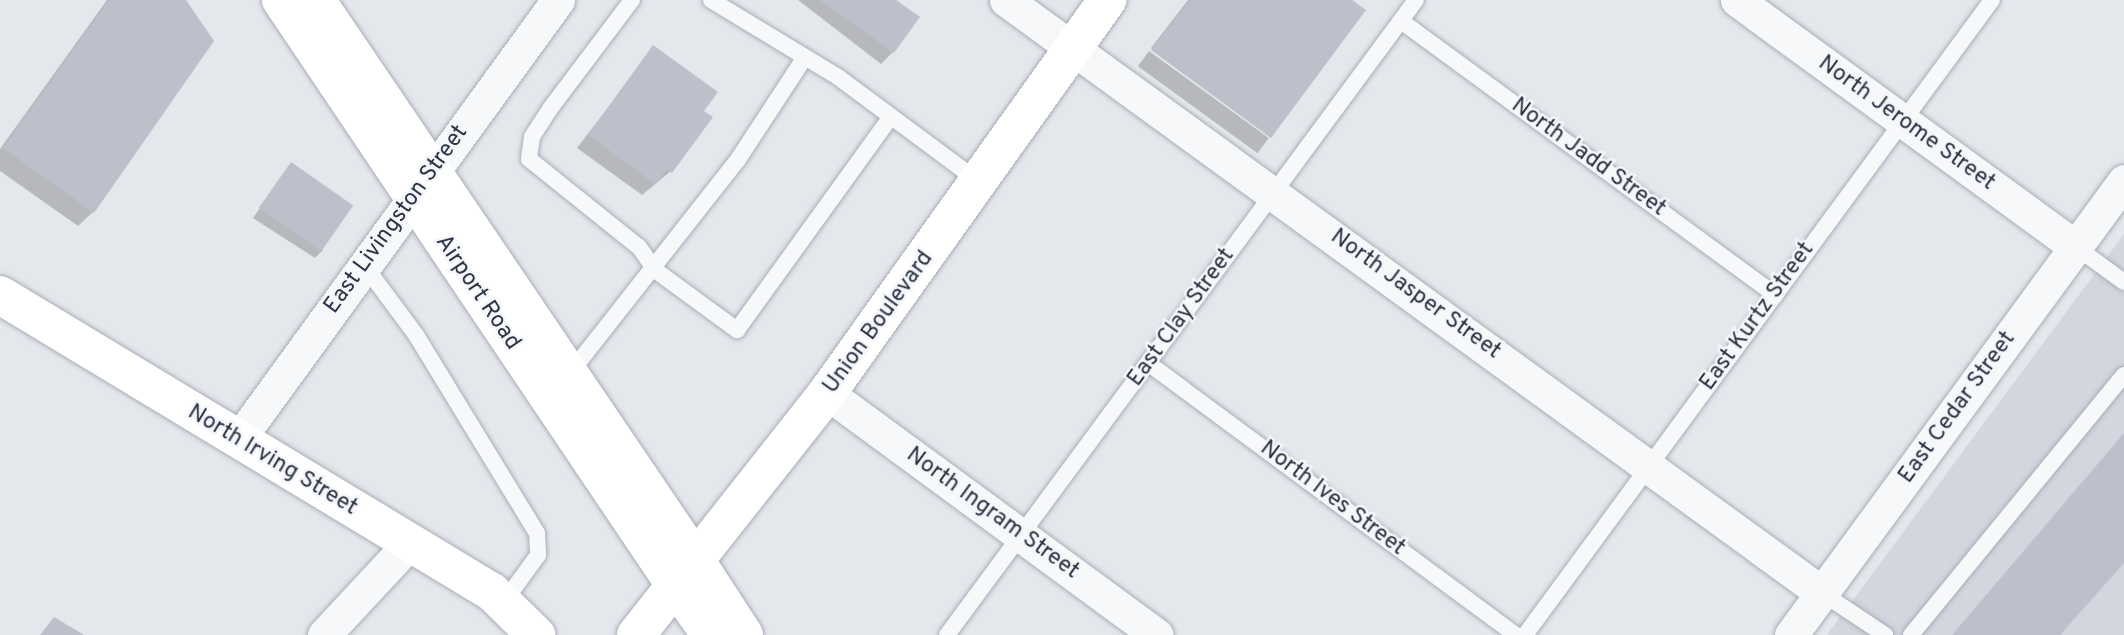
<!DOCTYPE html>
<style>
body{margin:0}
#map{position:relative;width:2124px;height:635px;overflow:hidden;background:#e4e7ec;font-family:Overpass,sans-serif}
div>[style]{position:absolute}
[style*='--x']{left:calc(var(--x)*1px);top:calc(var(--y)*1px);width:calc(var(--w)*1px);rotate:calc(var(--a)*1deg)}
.built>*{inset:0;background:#d2d6de}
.shadow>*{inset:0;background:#0003;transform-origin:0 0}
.building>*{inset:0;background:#bbc0ca;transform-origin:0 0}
.roads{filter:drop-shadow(0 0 2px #a9aeb7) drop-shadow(0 0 2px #a9aeb7)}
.lane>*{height:16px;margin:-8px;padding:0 8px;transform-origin:8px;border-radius:8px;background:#f7f8fa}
.street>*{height:33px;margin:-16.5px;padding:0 16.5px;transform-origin:16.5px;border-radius:16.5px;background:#f7f8fa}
.secondary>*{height:38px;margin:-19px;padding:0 19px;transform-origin:19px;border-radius:19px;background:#fff}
.primary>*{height:38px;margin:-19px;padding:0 19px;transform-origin:19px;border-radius:19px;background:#fff}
span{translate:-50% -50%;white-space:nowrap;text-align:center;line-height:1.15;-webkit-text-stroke:5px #f4f6f9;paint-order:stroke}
.street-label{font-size:23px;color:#2b3445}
</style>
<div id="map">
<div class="built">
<div style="clip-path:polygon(2124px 234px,2124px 635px,1827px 635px)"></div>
</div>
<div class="shadow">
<div style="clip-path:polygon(107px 0,184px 0,93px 212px,78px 226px,0 171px,0 149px)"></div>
<div style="clip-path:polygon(798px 0,893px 0,893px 52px,881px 64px)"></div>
<div style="clip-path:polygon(1188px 0,1349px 0,1270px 135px,1151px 48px)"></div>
<div style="clip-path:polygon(654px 47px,702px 111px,671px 171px,642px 195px,577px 148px)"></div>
<div style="left:1149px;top:51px;width:148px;height:19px;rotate:36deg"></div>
<div style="clip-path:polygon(291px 164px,323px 250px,315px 258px,253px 218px)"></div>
</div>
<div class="building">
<div style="clip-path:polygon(109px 0,186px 0,214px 41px,94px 213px,3px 148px)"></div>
<div style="clip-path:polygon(820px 0,896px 0,920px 17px,894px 53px)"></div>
<div style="clip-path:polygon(1190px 0,1352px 0,1366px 10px,1271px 138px,1151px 50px)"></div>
<div style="clip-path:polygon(653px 45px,718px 92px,704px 111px,713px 117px,672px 173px,667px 169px,655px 184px,588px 135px)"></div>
<div style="left:291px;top:162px;width:76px;height:56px;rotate:35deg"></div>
<div style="clip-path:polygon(2124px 433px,2124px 563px,2060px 635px,1952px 635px)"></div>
<div style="clip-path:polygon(54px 617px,84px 635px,40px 635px)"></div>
</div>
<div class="roads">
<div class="lane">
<div style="--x:632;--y:0;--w:136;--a:127"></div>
<div style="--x:550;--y:109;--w:33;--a:123"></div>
<div style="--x:532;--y:137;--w:22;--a:98"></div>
<div style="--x:529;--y:159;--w:141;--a:38.7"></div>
<div style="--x:639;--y:247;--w:28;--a:55"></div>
<div style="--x:655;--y:270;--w:102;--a:36.2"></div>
<div style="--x:737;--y:330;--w:261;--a:-54.2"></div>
<div style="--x:711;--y:0;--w:149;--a:31.2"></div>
<div style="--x:838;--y:77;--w:174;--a:36.6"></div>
<div style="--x:1401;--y:21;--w:464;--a:36.2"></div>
<div style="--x:2076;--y:247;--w:59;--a:36.1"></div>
<div style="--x:364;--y:265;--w:87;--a:53.4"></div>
<div style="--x:416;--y:335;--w:232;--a:58.6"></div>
<div style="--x:537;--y:533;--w:22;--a:87"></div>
<div style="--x:538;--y:555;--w:58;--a:125.9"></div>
<div style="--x:1148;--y:363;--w:458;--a:36.5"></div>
<div style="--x:570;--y:373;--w:270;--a:-51.8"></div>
<div style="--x:737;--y:161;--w:121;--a:-56.8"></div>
<div style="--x:1822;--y:593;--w:76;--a:33.7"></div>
<div style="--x:947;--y:635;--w:789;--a:-53.55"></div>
<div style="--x:1525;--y:635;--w:788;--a:-53.67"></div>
<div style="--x:1911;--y:635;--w:336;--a:-50.7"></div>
</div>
<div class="street">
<div style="--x:1006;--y:0;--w:1009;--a:36.01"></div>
<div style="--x:1737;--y:0;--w:419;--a:36.1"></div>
<div style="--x:827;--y:393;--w:409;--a:36.3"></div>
<div style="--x:238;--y:440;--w:544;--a:-53.97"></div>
<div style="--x:324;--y:635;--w:125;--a:-47"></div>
<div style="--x:1791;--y:635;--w:563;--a:-53.74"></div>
</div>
<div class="secondary">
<div style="--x:0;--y:295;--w:575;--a:31.12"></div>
<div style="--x:492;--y:592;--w:62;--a:44.3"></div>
<div style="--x:696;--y:561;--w:88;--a:57"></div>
<div style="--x:675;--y:585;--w:62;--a:54.2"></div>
</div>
<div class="primary">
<div style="--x:281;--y:0;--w:705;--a:56.04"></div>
<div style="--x:316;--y:0;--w:678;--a:55.89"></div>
<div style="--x:636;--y:635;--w:308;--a:-51.7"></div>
<div style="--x:827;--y:393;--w:483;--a:-54.5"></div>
</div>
</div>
<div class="street-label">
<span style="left:1906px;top:124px;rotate:36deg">North Jerome Street</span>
<span style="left:1588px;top:158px;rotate:36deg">North Jadd Street</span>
<span style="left:397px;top:220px;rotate:-54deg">East Livingston Street</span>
<span style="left:477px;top:293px;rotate:56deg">Airport Road</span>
<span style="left:1415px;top:295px;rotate:36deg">North Jasper Street</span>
<span style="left:1758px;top:317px;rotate:-54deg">East Kurtz Street</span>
<span style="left:1182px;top:318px;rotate:-54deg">East Clay Street</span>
<span style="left:879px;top:323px;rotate:-54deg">Union Boulevard</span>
<span style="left:1958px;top:408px;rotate:-54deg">East Cedar Street</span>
<span style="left:272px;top:461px;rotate:31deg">North Irving Street</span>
<span style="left:1332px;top:499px;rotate:37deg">North Ives Street</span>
<span style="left:992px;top:514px;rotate:36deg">North Ingram Street</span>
</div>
</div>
